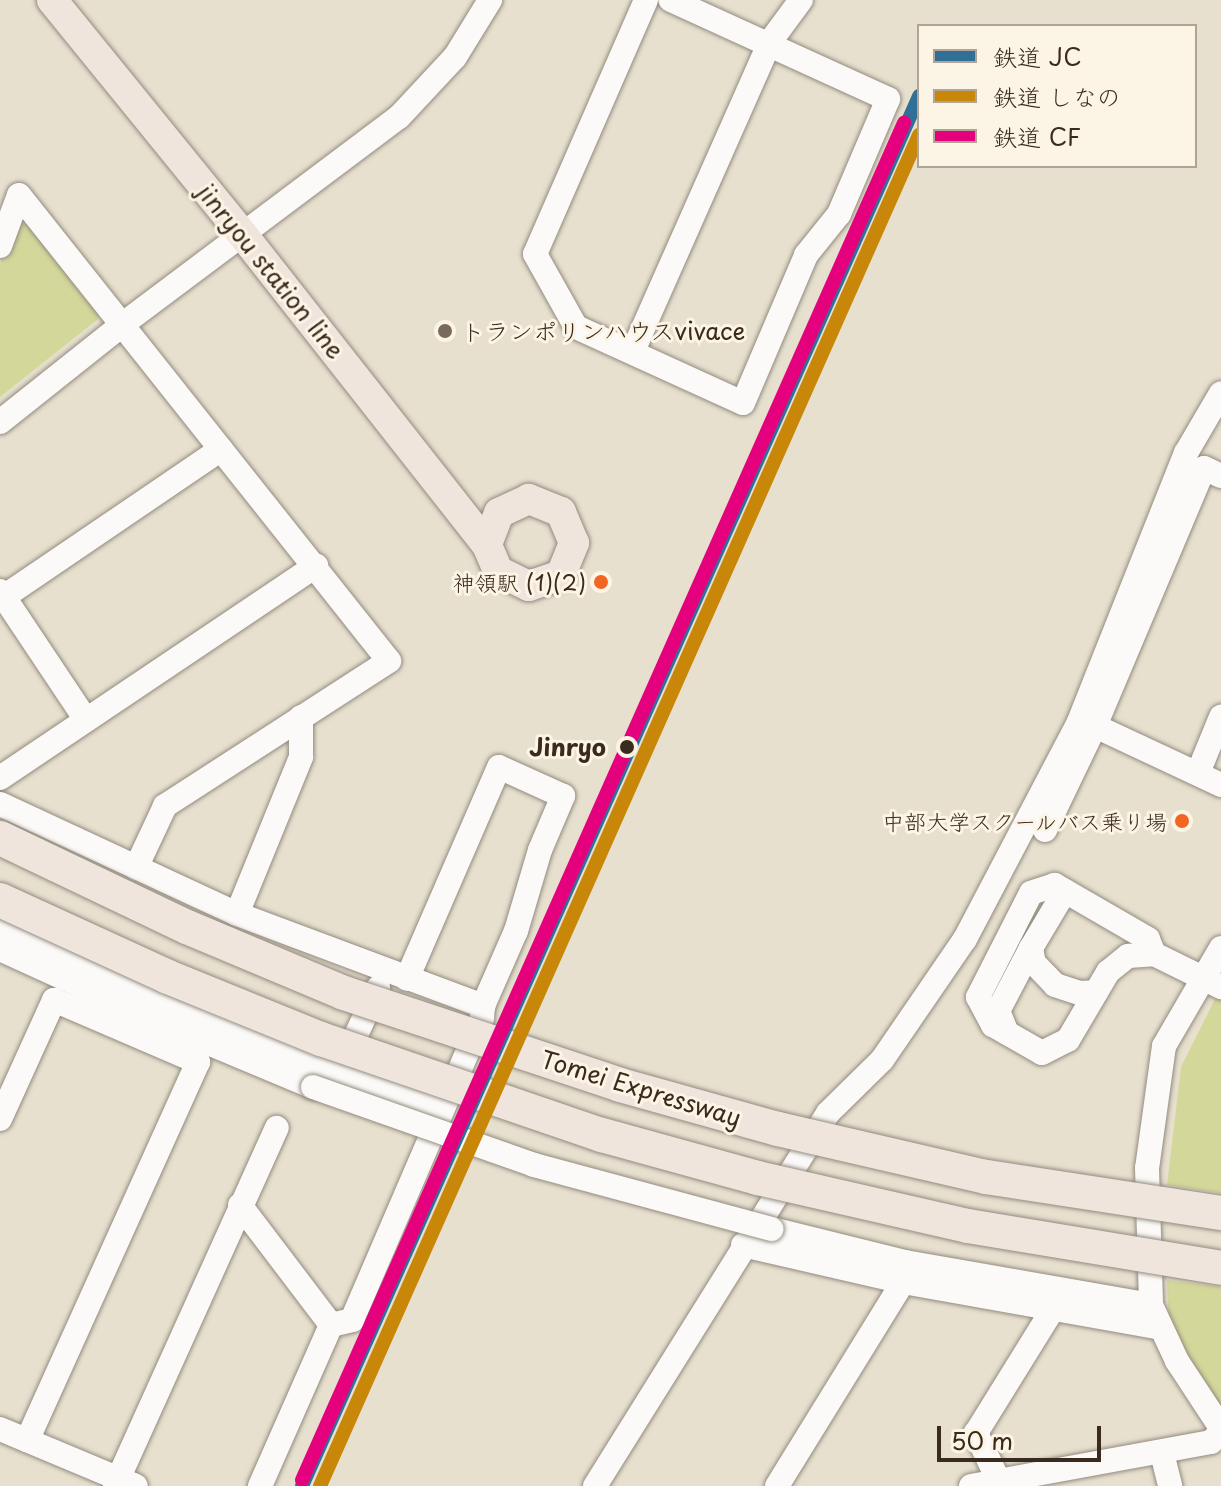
<!DOCTYPE html>
<meta charset="utf-8">
<style>
body{margin:0}
#map{position:relative;width:1221px;height:1486px;overflow:hidden;background:#e8e0ce;font-family:"Playpen Sans","Klee One",sans-serif}
div>[style]{position:absolute}
[style*='--x']{left:calc(var(--x)*1px);top:calc(var(--y)*1px);width:calc(var(--w)*1px);rotate:calc(var(--a)*1deg)}
.green>*{inset:0;background:#d4d79a}
.roads{filter:drop-shadow(0 0 2px #928b80) drop-shadow(0 0 2px #928b80)}
.minor>*{height:24px;margin:-12px;padding:0 12px;transform-origin:12px;border-radius:12px;background:#fcfaf8}
.major>*{height:30px;margin:-15px;padding:0 15px;transform-origin:15px;border-radius:15px;background:#efe5dd}
.bridges{filter:drop-shadow(0 0 2px #928b80) drop-shadow(0 0 2px #928b80)}
.minor-bridge>*{height:24px;margin:-12px;padding:0 12px;transform-origin:12px;border-radius:12px;background:#fcfaf8}
.highway-bridge>*{height:34px;margin:-17px;padding:0 17px;transform-origin:17px;border-radius:17px;background:#efe5dd}
.rail-1>*{height:14px;margin:-7px;padding:0 7px;transform-origin:7px;border-radius:7px;background:#307097}
.rail-2>*{height:14px;margin:-7px;padding:0 7px;transform-origin:7px;border-radius:7px;background:#c88708}
.rail-3>*{height:14px;margin:-7px;padding:0 7px;transform-origin:7px;border-radius:7px;background:#e5007d}
.dots>*{width:22px;height:22px;translate:-50% -50%;box-sizing:border-box;border:4px solid #fcf5e5;border-radius:50%}
span{translate:-50% -50%;white-space:nowrap;text-align:center;line-height:1.15;-webkit-text-stroke:6px #fcf5e5;paint-order:stroke}
.bus-label{font-size:22px;color:#3b2a1e}
.right{translate:-100% -50%;text-align:right}
.street-label{font-size:24px;color:#3b2a1e}
.poi-label{font-size:24px;color:#3b2a1e}
.left{translate:0 -50%;text-align:left}
.stop-label{font-size:24px;color:#3b2a1e;font-weight:700}
.legend{position:absolute;left:917px;top:24px;width:280px;height:144px;box-sizing:border-box;background:#fcf5e5;border:2px solid #afa495;margin:0;padding:10px 14px;list-style:none;font-size:24px;color:#3b2a1e}
.legend li{display:flex;align-items:center;gap:16px;height:40px}
.legend b{width:40px;border:2px solid #afa495}
.scale{position:absolute;left:937px;top:1426px;width:164px;height:36px;box-sizing:border-box;border:4px solid #3b2a1e;border-top:0;padding-left:10px;font-size:24px;line-height:28px;white-space:nowrap;color:#3b2a1e;-webkit-text-stroke:6px #fcf5e5;paint-order:stroke}
</style>
<div id="map">
<div class="green">
<div style="clip-path:polygon(31px 223px,100px 310px,98px 319px,0 397px,0 264px,15px 226px)"></div>
<div style="clip-path:polygon(1221px 987px,1221px 1193px,1167px 1185px,1181px 1067px)"></div>
<div style="clip-path:polygon(1167px 1280px,1221px 1287px,1221px 1411px,1169px 1328px)"></div>
</div>
<div class="roads">
<div class="minor">
<div style="--x:646;--y:0;--w:277;--a:113.6"></div>
<div style="--x:535;--y:254;--w:84;--a:60.7"></div>
<div style="--x:576;--y:327;--w:183;--a:24.5"></div>
<div style="--x:743;--y:403;--w:161;--a:-66.9"></div>
<div style="--x:806;--y:255;--w:53;--a:-51.2"></div>
<div style="--x:839;--y:214;--w:125;--a:-66.9"></div>
<div style="--x:888;--y:99;--w:239;--a:-155.5"></div>
<div style="--x:19;--y:195;--w:595;--a:51.55"></div>
<div style="--x:389;--y:661;--w:267;--a:147.1"></div>
<div style="--x:165;--y:806;--w:68;--a:115.1"></div>
<div style="--x:0;--y:246;--w:54;--a:-69.6"></div>
<div style="--x:633;--y:351;--w:338;--a:-66.1"></div>
<div style="--x:770;--y:42;--w:52;--a:-53.6"></div>
<div style="--x:0;--y:422;--w:157;--a:-38.5"></div>
<div style="--x:123;--y:324;--w:345;--a:-36.9"></div>
<div style="--x:399;--y:117;--w:82;--a:-47"></div>
<div style="--x:455;--y:57;--w:67;--a:-58.4"></div>
<div style="--x:0;--y:591;--w:155;--a:56.3"></div>
<div style="--x:5;--y:596;--w:261;--a:-34.2"></div>
<div style="--x:1095;--y:726;--w:139;--a:25.1"></div>
<div style="--x:1198;--y:773;--w:61;--a:-67.7"></div>
<div style="--x:0;--y:778;--w:381;--a:-33.9"></div>
<div style="--x:0;--y:804;--w:261;--a:24.9"></div>
<div style="--x:237;--y:914;--w:263;--a:20.5"></div>
<div style="--x:1045;--y:830;--w:115;--a:-64.3"></div>
<div style="--x:1095;--y:726;--w:280;--a:-67.1"></div>
<div style="--x:1204;--y:468;--w:19;--a:25"></div>
<div style="--x:1065;--y:891;--w:66;--a:120.8"></div>
<div style="--x:1031;--y:948;--w:15;--a:79"></div>
<div style="--x:1034;--y:963;--w:30;--a:46"></div>
<div style="--x:1055;--y:985;--w:25;--a:18"></div>
<div style="--x:1079;--y:993;--w:17;--a:-3"></div>
<div style="--x:237;--y:914;--w:170;--a:-67.8"></div>
<div style="--x:301;--y:757;--w:40;--a:-90"></div>
<div style="--x:0;--y:925;--w:83;--a:25.6"></div>
<div style="--x:75;--y:961;--w:224;--a:23.4"></div>
<div style="--x:281;--y:1050;--w:171;--a:20.1"></div>
<div style="--x:1221;--y:948;--w:113;--a:120.2"></div>
<div style="--x:1164;--y:1046;--w:123;--a:97.9"></div>
<div style="--x:1147;--y:1168;--w:137;--a:88.3"></div>
<div style="--x:1151;--y:1305;--w:62;--a:65.1"></div>
<div style="--x:1177;--y:1361;--w:80;--a:56.7"></div>
<div style="--x:0;--y:949;--w:202;--a:24.5"></div>
<div style="--x:184;--y:1033;--w:140;--a:22.7"></div>
<div style="--x:1154;--y:954;--w:16;--a:-112"></div>
<div style="--x:1148;--y:939;--w:108;--a:-149.9"></div>
<div style="--x:1055;--y:885;--w:25;--a:162"></div>
<div style="--x:1031;--y:893;--w:117;--a:117"></div>
<div style="--x:978;--y:997;--w:32;--a:62"></div>
<div style="--x:993;--y:1025;--w:56;--a:29.7"></div>
<div style="--x:1042;--y:1053;--w:29;--a:-27"></div>
<div style="--x:1068;--y:1040;--w:79;--a:-59.5"></div>
<div style="--x:1108;--y:972;--w:26;--a:-39"></div>
<div style="--x:1128;--y:956;--w:26;--a:-4"></div>
<div style="--x:1154;--y:954;--w:75;--a:26.2"></div>
<div style="--x:1007;--y:1033;--w:24;--a:-112"></div>
<div style="--x:998;--y:1011;--w:71;--a:-62.4"></div>
<div style="--x:343;--y:1063;--w:83;--a:-65"></div>
<div style="--x:0;--y:1119;--w:131;--a:-65.6"></div>
<div style="--x:54;--y:1000;--w:157;--a:23.3"></div>
<div style="--x:198;--y:1062;--w:415;--a:114.3"></div>
<div style="--x:240;--y:1205;--w:151;--a:52.8"></div>
<div style="--x:331;--y:1325;--w:176;--a:113.8"></div>
<div style="--x:772;--y:1229;--w:137;--a:13.9"></div>
<div style="--x:905;--y:1262;--w:250;--a:9.9"></div>
<div style="--x:743;--y:1245;--w:164;--a:13"></div>
<div style="--x:903;--y:1282;--w:261;--a:10.1"></div>
<div style="--x:331;--y:1325;--w:22;--a:-13"></div>
<div style="--x:352;--y:1320;--w:329;--a:-66.7"></div>
<div style="--x:482;--y:1018;--w:12;--a:-85"></div>
<div style="--x:483;--y:1006;--w:82;--a:-66.3"></div>
<div style="--x:516;--y:931;--w:84;--a:-73.5"></div>
<div style="--x:540;--y:850;--w:59;--a:-66.9"></div>
<div style="--x:563;--y:796;--w:70;--a:-155.6"></div>
<div style="--x:499;--y:767;--w:231;--a:113.5"></div>
<div style="--x:0;--y:1429;--w:147;--a:22.7"></div>
<div style="--x:1162;--y:1453;--w:34;--a:76"></div>
<div style="--x:115;--y:1486;--w:393;--a:-65.7"></div>
<div style="--x:595;--y:1486;--w:440;--a:-58"></div>
<div style="--x:828;--y:1113;--w:76;--a:-44.5"></div>
<div style="--x:882;--y:1060;--w:147;--a:-55.6"></div>
<div style="--x:965;--y:939;--w:243;--a:-62.3"></div>
<div style="--x:1078;--y:724;--w:292;--a:-68.3"></div>
<div style="--x:1186;--y:453;--w:69;--a:-59.7"></div>
<div style="--x:777;--y:1486;--w:240;--a:-58.3"></div>
<div style="--x:971;--y:1486;--w:244;--a:-10.4"></div>
<div style="--x:1211;--y:1442;--w:14;--a:-45"></div>
<div style="--x:1001;--y:1486;--w:59;--a:-115.3"></div>
<div style="--x:976;--y:1433;--w:146;--a:-58.2"></div>
</div>
<div class="major">
<div style="--x:52;--y:0;--w:303;--a:50.9"></div>
<div style="--x:243;--y:235;--w:395;--a:51.8"></div>
<div style="--x:487;--y:545;--w:28;--a:67"></div>
<div style="--x:498;--y:571;--w:34;--a:26"></div>
<div style="--x:529;--y:586;--w:34;--a:-19"></div>
<div style="--x:561;--y:575;--w:35;--a:-68"></div>
<div style="--x:574;--y:543;--w:34;--a:-113"></div>
<div style="--x:561;--y:512;--w:35;--a:-158"></div>
<div style="--x:529;--y:499;--w:33;--a:155"></div>
<div style="--x:499;--y:513;--w:34;--a:111"></div>
</div>
</div>
<div class="bridges">
<div class="minor-bridge">
<div style="--x:313;--y:1087;--w:234;--a:19.4"></div>
<div style="--x:534;--y:1165;--w:246;--a:15.1"></div>
</div>
<div class="highway-bridge">
<div style="--x:0;--y:838;--w:207;--a:25.5"></div>
<div style="--x:187;--y:927;--w:170;--a:22.8"></div>
<div style="--x:344;--y:993;--w:291;--a:18.4"></div>
<div style="--x:620;--y:1085;--w:164;--a:15.6"></div>
<div style="--x:778;--y:1129;--w:213;--a:13"></div>
<div style="--x:986;--y:1177;--w:238;--a:8.7"></div>
<div style="--x:0;--y:900;--w:185;--a:24.6"></div>
<div style="--x:168;--y:977;--w:165;--a:22.1"></div>
<div style="--x:321;--y:1039;--w:297;--a:18.9"></div>
<div style="--x:602;--y:1135;--w:162;--a:15.4"></div>
<div style="--x:758;--y:1178;--w:215;--a:12.9"></div>
<div style="--x:968;--y:1226;--w:256;--a:9.4"></div>
</div>
</div>
<div class="rail-1">
<div style="--x:302;--y:1486;--w:1521;--a:-66.06"></div>
</div>
<div class="rail-2">
<div style="--x:320;--y:1486;--w:1478;--a:-66.09"></div>
</div>
<div class="rail-3">
<div style="--x:302;--y:1480;--w:1485;--a:-66.08"></div>
</div>
<div class="dots">
<div style="left:445px;top:331px;background:#786a5c"></div>
<div style="left:601px;top:582px;background:#f26522"></div>
<div style="left:627px;top:747px;background:#3b2a1e"></div>
<div style="left:1182px;top:821px;background:#f26522"></div>
</div>
<div class="bus-label">
<span class="right" style="left:586px;top:582px">神領駅 (1)(2)</span>
<span class="right" style="left:1167px;top:821px">中部大学スクールバス乗り場</span>
</div>
<div class="street-label">
<span style="left:271px;top:271px;rotate:51deg">jinryou station line</span>
<span style="left:641px;top:1088px;rotate:17deg">Tomei Expressway</span>
</div>
<div class="poi-label">
<span class="left" style="left:461px;top:331px">トランポリンハウスvivace</span>
</div>
<div class="stop-label">
<span class="right" style="left:606px;top:747px">Jinryo</span>
</div>
<ul class="legend">
<li><b style="height:10px;background:#307097"></b>鉄道 JC</li>
<li><b style="height:10px;background:#c88708"></b>鉄道 しなの</li>
<li><b style="height:10px;background:#e5007d"></b>鉄道 CF</li>
</ul>
<div class="scale">50 m</div>
</div>
